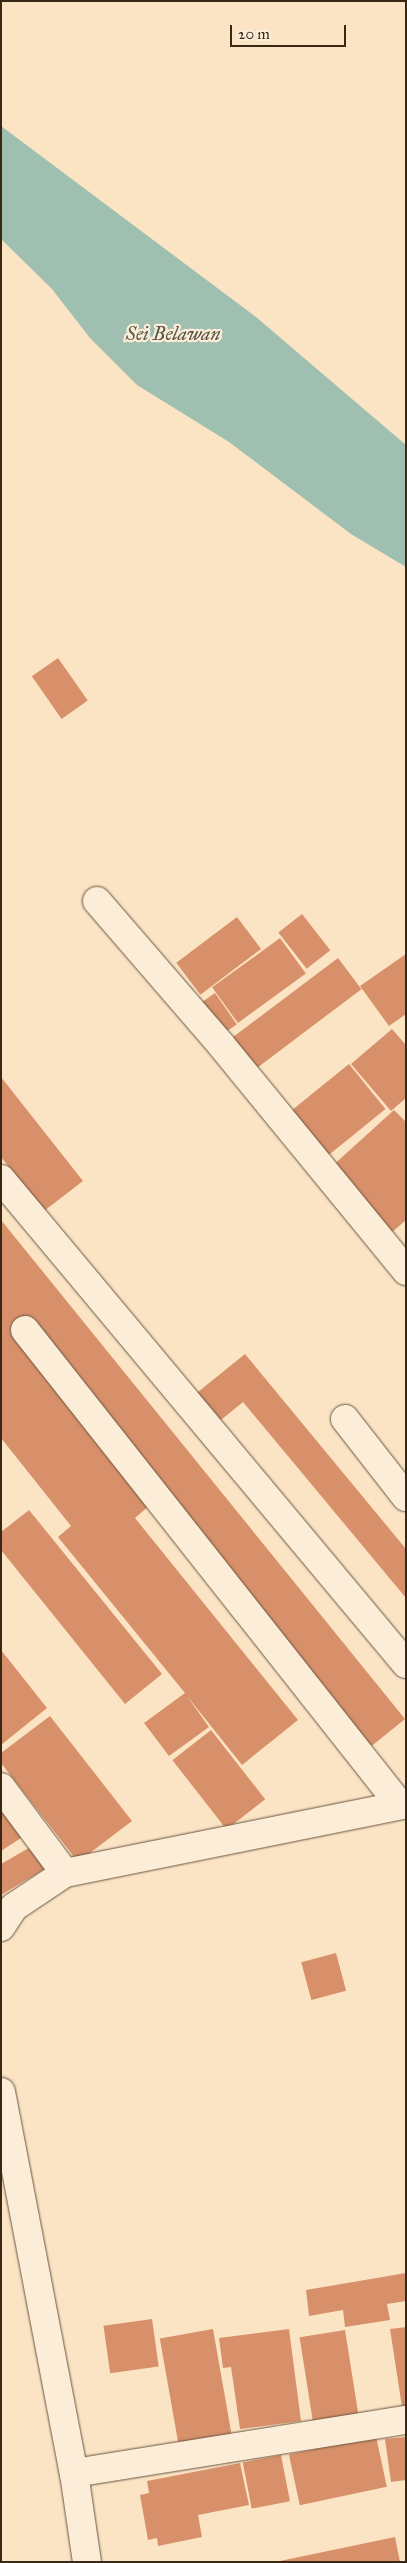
<!DOCTYPE html>
<style>
body{margin:0}
#map{position:relative;width:407px;height:2563px;overflow:hidden;background:#fbe4c4;font-family:"IM FELL Great Primer",serif}
div>[style]{position:absolute}
[style*='--x']{left:calc(var(--x)*1px);top:calc(var(--y)*1px);width:calc(var(--w)*1px);rotate:calc(var(--a)*1deg)}
.water>*{inset:0;background:#9fbfb1}
.building>*{inset:0;background:#d8906a;transform-origin:0 0}
.roads{filter:drop-shadow(0 0 1px #695641) drop-shadow(0 0 1px #695641)}
.minor>*{height:28px;margin:-14px;padding:0 14px;transform-origin:14px;border-radius:14px;background:#fcedd9}
span{translate:-50% -50%;white-space:nowrap;text-align:center;line-height:1.15;-webkit-text-stroke:4.5px #fcedd9;paint-order:stroke}
.water-label{font-size:19px;color:#575544;font-style:italic}
.frame{position:absolute;inset:0;border:2px solid #382715;pointer-events:none}
.scale{position:absolute;left:230px;top:25px;width:116px;height:22px;box-sizing:border-box;border:2px solid #382715;border-top:0;padding-left:6px;font-size:15px;line-height:18px;white-space:nowrap;color:#382715;-webkit-text-stroke:4px #fcedd9;paint-order:stroke}
</style>
<div id="map">
<div class="water">
<div style="clip-path:polygon(1px 126px,256px 317px,406px 445px,406px 567px,351px 534px,229px 442px,137px 385px,90px 338px,52px 289px,1px 239px)"></div>
</div>
<div class="building">
<div style="left:58px;top:658px;width:52px;height:32px;rotate:55deg"></div>
<div style="left:302px;top:914px;width:46px;height:30px;rotate:52deg"></div>
<div style="left:237px;top:917px;width:40px;height:76px;rotate:53deg"></div>
<div style="left:280px;top:938px;width:44px;height:84px;rotate:54deg"></div>
<div style="clip-path:polygon(406px 954px,406px 1014px,389px 1026px,360px 986px)"></div>
<div style="left:338px;top:958px;width:39px;height:141px;rotate:53deg"></div>
<div style="left:215px;top:993px;width:38px;height:24px;rotate:55deg"></div>
<div style="clip-path:polygon(392px 1029px,406px 1045px,406px 1098px,391px 1111px,351px 1064px)"></div>
<div style="left:349px;top:1064px;width:58px;height:85px;rotate:51deg"></div>
<div style="clip-path:polygon(1px 1077px,83px 1181px,44px 1211px,1px 1157px)"></div>
<div style="clip-path:polygon(394px 1110px,406px 1122px,406px 1220px,383px 1240px,330px 1168px)"></div>
<div style="left:1px;top:1220px;width:642px;height:53px;rotate:51deg"></div>
<div style="clip-path:polygon(10px 1286px,32px 1314px,10px 1331px,150px 1505px,135px 1518px,298px 1720px,242px 1765px,187px 1696px,209px 1727px,169px 1756px,144px 1723px,185px 1693px,58px 1537px,71px 1526px,1px 1438px,1px 1293px)"></div>
<div style="clip-path:polygon(245px 1354px,406px 1549px,406px 1598px,243px 1402px,216px 1424px,193px 1396px)"></div>
<div style="clip-path:polygon(29px 1510px,162px 1674px,125px 1704px,1px 1550px,1px 1532px)"></div>
<div style="clip-path:polygon(1px 1650px,47px 1708px,1px 1745px)"></div>
<div style="clip-path:polygon(50px 1716px,132px 1821px,78px 1862px,1px 1763px,1px 1753px)"></div>
<div style="left:211px;top:1730px;width:88px;height:49px;rotate:52deg"></div>
<div style="clip-path:polygon(1px 1806px,21px 1838px,1px 1851px)"></div>
<div style="clip-path:polygon(34px 1845px,48px 1867px,1px 1895px,1px 1864px)"></div>
<div style="left:336px;top:1953px;width:39px;height:36px;rotate:75deg"></div>
<div style="clip-path:polygon(406px 2273px,406px 2301px,387px 2304px,390px 2320px,345px 2327px,343px 2310px,309px 2316px,306px 2290px)"></div>
<div style="left:152px;top:2319px;width:48px;height:49px;rotate:82deg"></div>
<div style="clip-path:polygon(406px 2327px,406px 2407px,402px 2407px,390px 2329px)"></div>
<div style="left:213px;top:2329px;width:112px;height:54px;rotate:80deg"></div>
<div style="clip-path:polygon(289px 2329px,301px 2421px,240px 2429px,231px 2367px,223px 2368px,219px 2338px)"></div>
<div style="left:345px;top:2330px;width:86px;height:46px;rotate:81deg"></div>
<div style="left:376px;top:2436px;width:52px;height:89px;rotate:78deg"></div>
<div style="clip-path:polygon(406px 2437px,406px 2480px,391px 2482px,385px 2439px)"></div>
<div style="left:281px;top:2455px;width:47px;height:39px;rotate:79deg"></div>
<div style="clip-path:polygon(240px 2463px,249px 2505px,198px 2515px,202px 2537px,158px 2546px,157px 2538px,148px 2540px,140px 2495px,149px 2493px,147px 2481px)"></div>
<div style="clip-path:polygon(395px 2537px,400px 2562px,280px 2562px,280px 2561px)"></div>
</div>
<div class="roads">
<div class="minor">
<div style="--x:97;--y:901;--w:191;--a:49.2"></div>
<div style="--x:222;--y:1046;--w:291;--a:50.7"></div>
<div style="--x:1;--y:1179;--w:632;--a:50.14"></div>
<div style="--x:25;--y:1330;--w:605;--a:51.71"></div>
<div style="--x:345;--y:1419;--w:99;--a:52"></div>
<div style="--x:1;--y:1787;--w:107;--a:53.3"></div>
<div style="--x:1;--y:1927;--w:24;--a:-57"></div>
<div style="--x:14;--y:1907;--w:61;--a:-33.7"></div>
<div style="--x:65;--y:1873;--w:348;--a:-11.4"></div>
<div style="--x:1;--y:2092;--w:388;--a:79.2"></div>
<div style="--x:74;--y:2473;--w:90;--a:81.7"></div>
<div style="--x:74;--y:2473;--w:336;--a:-9.1"></div>
</div>
</div>
<div class="water-label">
<span style="left:173px;top:334px">Sei Belawan</span>
</div>
<div class="frame"></div>
<div class="scale">20 m</div>
</div>
